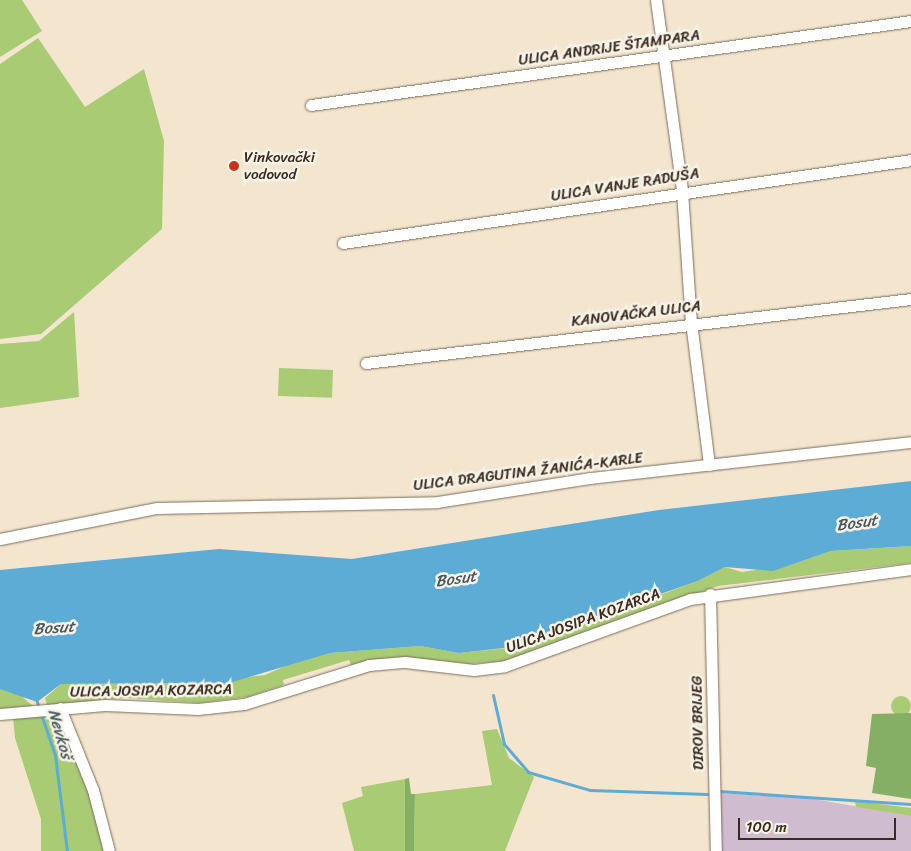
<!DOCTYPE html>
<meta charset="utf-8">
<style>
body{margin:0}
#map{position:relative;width:911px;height:851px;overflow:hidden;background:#f4e5ce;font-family:Sriracha,sans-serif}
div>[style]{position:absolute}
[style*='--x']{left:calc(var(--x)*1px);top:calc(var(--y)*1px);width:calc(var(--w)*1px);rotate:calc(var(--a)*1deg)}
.industrial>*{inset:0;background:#cfbdcf}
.green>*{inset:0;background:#a9cb74;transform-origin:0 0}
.round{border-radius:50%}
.forest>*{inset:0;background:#86af66}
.water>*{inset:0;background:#5cacd6}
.stream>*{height:3px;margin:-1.5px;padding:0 1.5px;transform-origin:1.5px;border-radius:1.5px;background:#5cacd6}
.roads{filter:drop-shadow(0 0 1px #7c6b5c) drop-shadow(0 0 1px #7c6b5c)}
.minor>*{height:11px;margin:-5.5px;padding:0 5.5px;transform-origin:5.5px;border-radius:5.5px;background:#fff}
.dots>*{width:14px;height:14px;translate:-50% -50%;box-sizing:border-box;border:2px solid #f7f3e8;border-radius:50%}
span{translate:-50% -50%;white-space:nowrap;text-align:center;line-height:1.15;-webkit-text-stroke:5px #f7f3e8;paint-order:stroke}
.street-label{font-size:15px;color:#3b2a1e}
.poi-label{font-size:15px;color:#3b2a1e}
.left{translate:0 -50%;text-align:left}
.water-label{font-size:16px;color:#47585e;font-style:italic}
.scale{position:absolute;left:738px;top:818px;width:158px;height:22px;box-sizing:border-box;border:2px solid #3b2a1e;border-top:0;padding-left:6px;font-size:15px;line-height:18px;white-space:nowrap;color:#3b2a1e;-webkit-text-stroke:4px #f7f3e8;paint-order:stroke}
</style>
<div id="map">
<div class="industrial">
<div style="clip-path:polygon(719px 793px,808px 798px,911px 816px,911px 851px,719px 851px)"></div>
</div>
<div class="green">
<div style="clip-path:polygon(0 0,22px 0,42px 31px,0 57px)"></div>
<div style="clip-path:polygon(38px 38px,85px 107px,144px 69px,164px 141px,162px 229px,41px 334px,0 339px,0 64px)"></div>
<div style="clip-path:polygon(74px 312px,79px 397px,0 408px,0 344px,39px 341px)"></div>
<div style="left:279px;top:368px;width:54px;height:28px;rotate:2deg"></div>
<div style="clip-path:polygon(911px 546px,911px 563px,718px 586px,505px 661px,470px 664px,405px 657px,351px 665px,349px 660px,283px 680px,284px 685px,248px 697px,200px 703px,125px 698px,47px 705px,45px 698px,61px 684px,199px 683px,265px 675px,305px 657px,330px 653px,420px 646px,459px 653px,518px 647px,698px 581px,725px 567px,742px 572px,790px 565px,831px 551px)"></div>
<div style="clip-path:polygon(0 689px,17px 692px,33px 706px,0 709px)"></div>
<div class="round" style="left:891px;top:696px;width:20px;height:20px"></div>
<div style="clip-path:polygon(58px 713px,94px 806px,105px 851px,41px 851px,41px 819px,15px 738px,13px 716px)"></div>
<div style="clip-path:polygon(497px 729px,509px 758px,534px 777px,505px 851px,414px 851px,415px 794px,492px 785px,482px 731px)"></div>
<div style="clip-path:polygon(405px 779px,405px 851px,354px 851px,342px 803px,363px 796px,361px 787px)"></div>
<div style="clip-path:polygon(855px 801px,911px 808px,911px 816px,856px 807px)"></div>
</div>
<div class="forest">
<div style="clip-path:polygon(911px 713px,911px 799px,872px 793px,876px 768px,866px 766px,872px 714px)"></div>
<div style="clip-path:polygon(409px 778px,411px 794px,415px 794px,414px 851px,405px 851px,405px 779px)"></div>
</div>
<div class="water">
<div style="clip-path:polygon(911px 481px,911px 546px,831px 551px,773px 571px,725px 567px,698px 581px,542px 635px,529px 645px,459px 653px,420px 646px,330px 653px,229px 683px,61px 684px,37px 702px,0 689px,0 570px,219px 549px,352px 559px,659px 510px)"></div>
</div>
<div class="stream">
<div style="--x:493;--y:695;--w:50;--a:77.3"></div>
<div style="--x:504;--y:744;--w:37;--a:49"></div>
<div style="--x:528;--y:772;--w:65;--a:16.2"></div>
<div style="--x:590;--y:790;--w:117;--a:2"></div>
<div style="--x:36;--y:699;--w:59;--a:71.3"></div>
<div style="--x:55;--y:755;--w:97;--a:82.9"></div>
<div style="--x:719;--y:791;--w:192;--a:3.9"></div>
</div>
<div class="roads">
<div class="minor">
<div style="--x:656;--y:0;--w:193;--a:82.2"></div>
<div style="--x:682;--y:191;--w:131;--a:86.1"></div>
<div style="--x:691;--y:322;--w:144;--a:82.8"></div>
<div style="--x:311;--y:105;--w:606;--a:-7.97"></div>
<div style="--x:343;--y:243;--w:574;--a:-8.31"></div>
<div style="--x:366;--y:363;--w:549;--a:-6.7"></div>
<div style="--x:0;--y:539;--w:160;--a:-11.2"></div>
<div style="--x:157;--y:508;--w:280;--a:-1.2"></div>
<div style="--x:437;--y:502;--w:155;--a:-8.9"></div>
<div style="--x:590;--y:478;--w:323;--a:-6.4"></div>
<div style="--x:710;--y:594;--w:257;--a:88.7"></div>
<div style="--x:60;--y:708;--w:88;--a:68.1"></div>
<div style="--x:93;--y:790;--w:63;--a:75.3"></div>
<div style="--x:0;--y:714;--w:105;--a:-4.9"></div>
<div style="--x:105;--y:705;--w:93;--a:2.5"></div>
<div style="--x:198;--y:709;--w:46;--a:-6.2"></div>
<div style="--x:244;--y:704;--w:131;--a:-17.3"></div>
<div style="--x:369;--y:665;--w:36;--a:-5"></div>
<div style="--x:405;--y:662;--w:69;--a:6.6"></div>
<div style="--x:474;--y:670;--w:31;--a:-7"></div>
<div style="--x:505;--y:666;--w:197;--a:-19.9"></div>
<div style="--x:690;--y:599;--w:223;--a:-7.7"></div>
</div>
</div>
<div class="dots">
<div style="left:234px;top:166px;background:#c8321e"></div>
</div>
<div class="street-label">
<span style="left:609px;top:48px;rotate:-8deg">ULICA ANDRIJE ŠTAMPARA</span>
<span style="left:625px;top:185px;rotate:-9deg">ULICA VANJE RADUŠA</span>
<span style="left:636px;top:314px;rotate:-7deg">KANOVAČKA ULICA</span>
<span style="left:528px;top:472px;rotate:-7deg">ULICA DRAGUTINA ŽANIĆA-KARLE</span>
<span style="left:583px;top:621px;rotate:-20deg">ULICA JOSIPA KOZARCA</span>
<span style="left:151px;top:691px;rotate:-1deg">ULICA JOSIPA KOZARCA</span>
<span style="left:698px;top:723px;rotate:-91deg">DIROV BRIJEG</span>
</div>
<div class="poi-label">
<span class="left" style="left:244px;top:166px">Vinkovački<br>vodovod</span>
</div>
<div class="water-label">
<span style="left:857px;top:523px;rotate:-8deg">Bosut</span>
<span style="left:456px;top:579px;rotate:-8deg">Bosut</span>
<span style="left:54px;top:628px;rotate:-4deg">Bosut</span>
<span style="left:60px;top:734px;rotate:74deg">Nevkoš</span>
</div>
<div class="scale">100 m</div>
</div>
